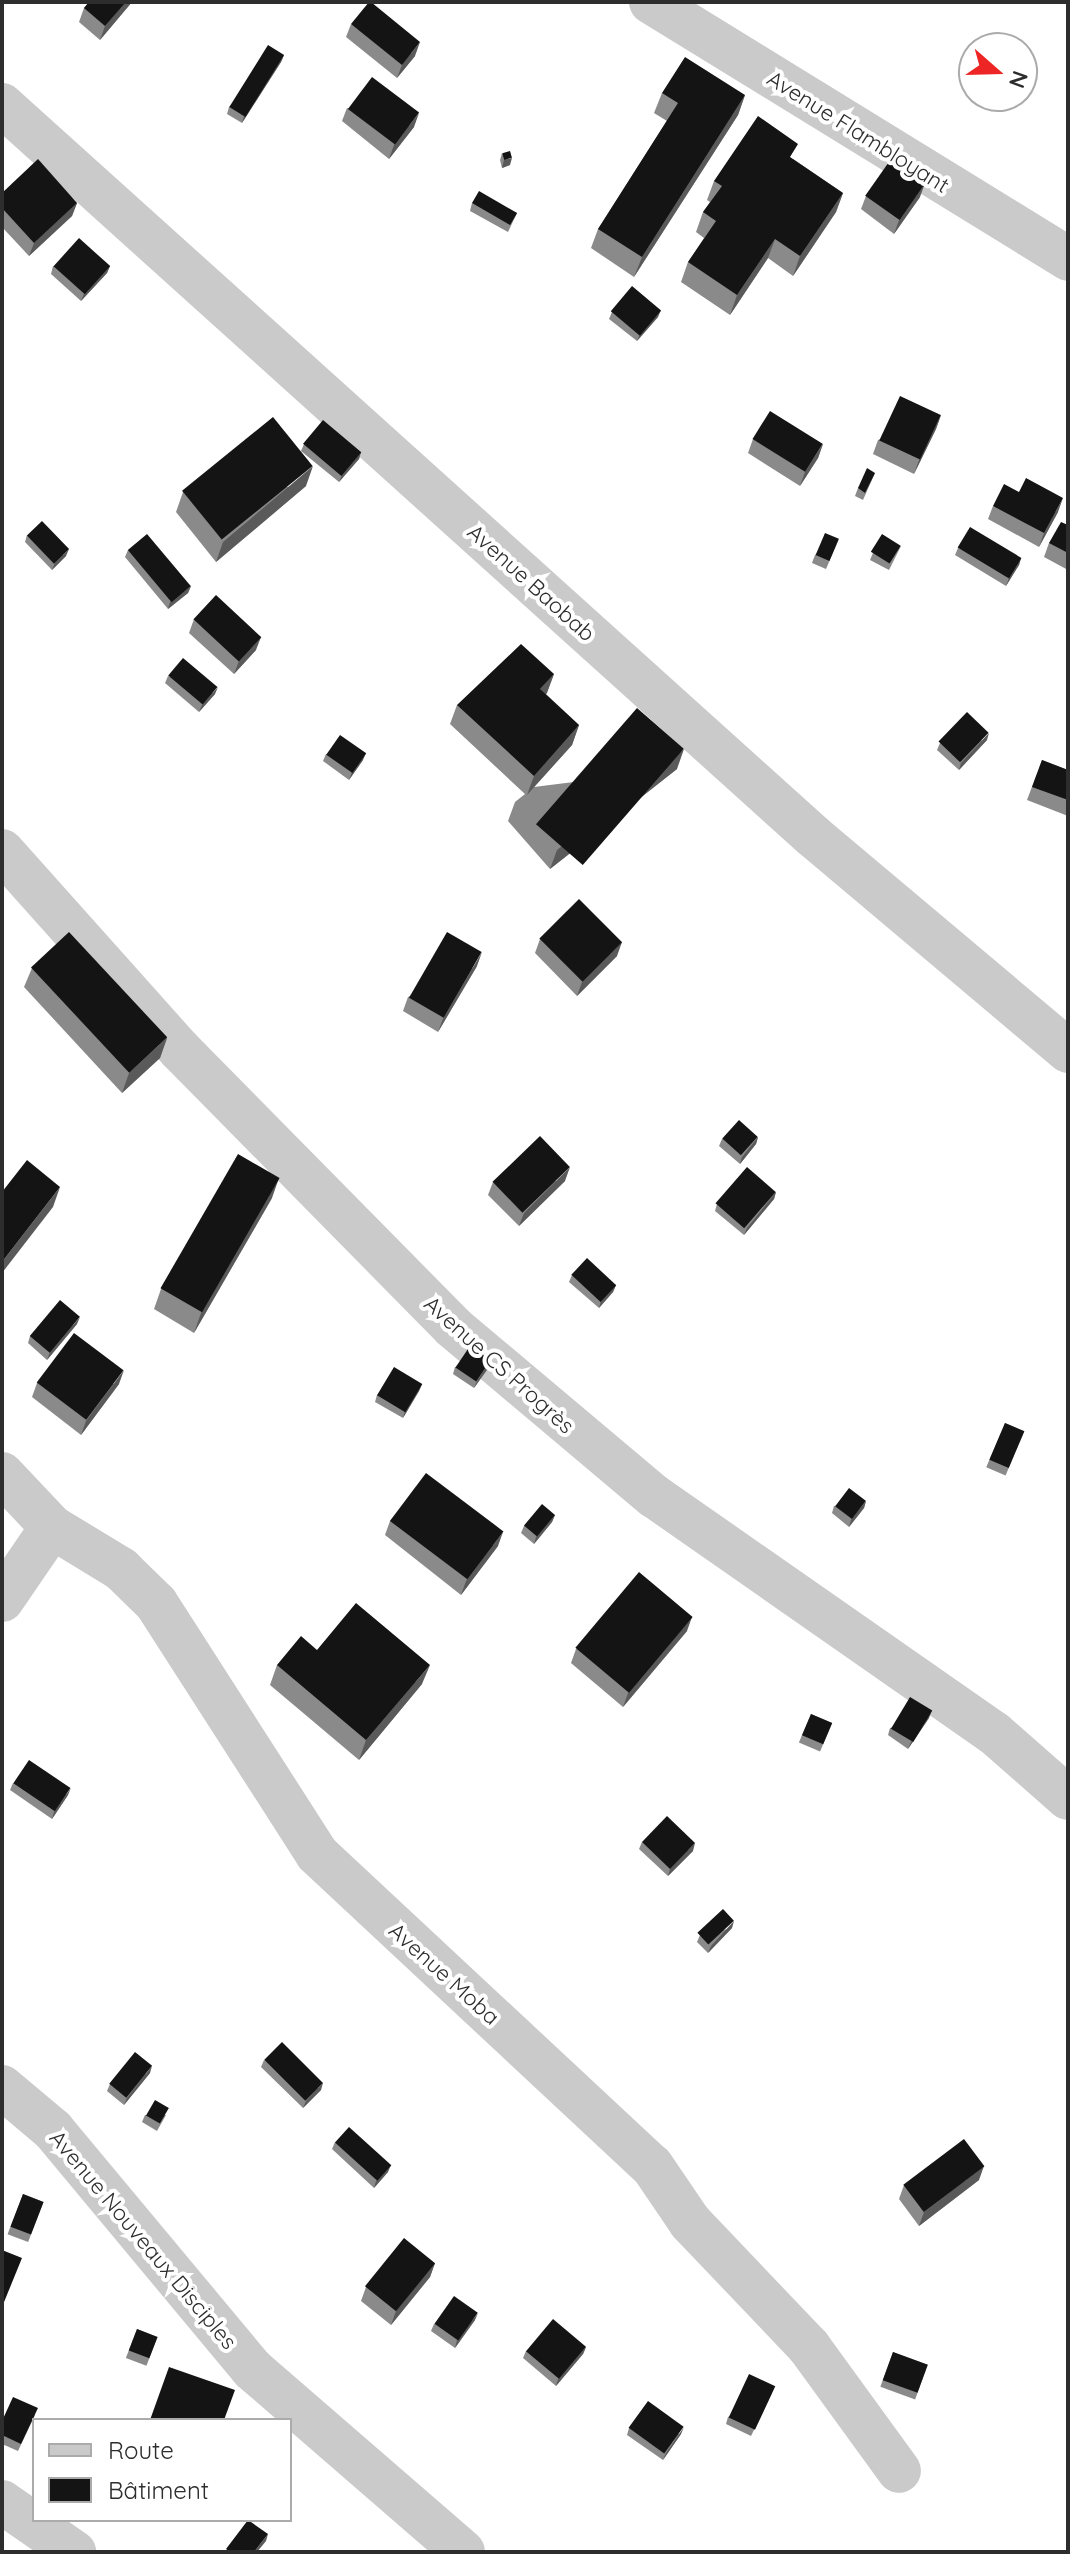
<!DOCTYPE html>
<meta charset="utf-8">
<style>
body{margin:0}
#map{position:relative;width:1070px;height:2554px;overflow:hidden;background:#fff;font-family:Quicksand,sans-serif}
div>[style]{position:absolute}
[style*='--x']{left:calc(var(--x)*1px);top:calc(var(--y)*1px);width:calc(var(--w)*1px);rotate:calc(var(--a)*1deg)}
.street>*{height:44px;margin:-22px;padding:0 22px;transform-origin:22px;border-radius:22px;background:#cacaca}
.wall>*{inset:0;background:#8a8a8a;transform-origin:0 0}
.shaded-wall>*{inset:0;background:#5a5a5a}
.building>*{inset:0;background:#141414;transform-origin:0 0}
span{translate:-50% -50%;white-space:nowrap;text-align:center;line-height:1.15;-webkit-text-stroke:8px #fff;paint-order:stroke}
.street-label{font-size:22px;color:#2d2d2d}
.frame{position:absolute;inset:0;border:4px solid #2d2d2d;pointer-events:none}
.legend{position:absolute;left:32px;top:2418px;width:260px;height:104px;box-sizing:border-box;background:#fff;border:2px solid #ababab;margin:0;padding:10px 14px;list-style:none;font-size:24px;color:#2d2d2d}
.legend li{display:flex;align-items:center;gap:16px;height:40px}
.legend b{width:40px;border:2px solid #ababab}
.north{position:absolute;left:958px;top:32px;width:80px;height:80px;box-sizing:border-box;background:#fff;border:2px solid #ababab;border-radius:50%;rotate:110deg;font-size:22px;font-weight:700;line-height:32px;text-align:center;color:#2d2d2d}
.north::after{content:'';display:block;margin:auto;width:28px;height:36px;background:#ed2625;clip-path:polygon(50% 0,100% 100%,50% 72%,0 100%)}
</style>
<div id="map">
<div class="street">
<div style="--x:651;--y:2;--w:490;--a:31.6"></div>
<div style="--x:2;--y:105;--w:1092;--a:42.03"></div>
<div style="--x:813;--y:836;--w:334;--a:40.1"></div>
<div style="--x:2;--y:851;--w:267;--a:48.2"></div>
<div style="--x:180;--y:1050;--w:389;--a:45.4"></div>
<div style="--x:453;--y:1327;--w:263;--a:40.1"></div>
<div style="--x:654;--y:1496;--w:414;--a:34.9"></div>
<div style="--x:994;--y:1733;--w:98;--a:41.3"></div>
<div style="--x:2;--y:1474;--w:73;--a:46.7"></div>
<div style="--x:52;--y:1527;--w:81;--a:31.3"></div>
<div style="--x:121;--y:1569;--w:49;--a:44.2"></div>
<div style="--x:156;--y:1603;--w:298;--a:57.3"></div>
<div style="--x:317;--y:1854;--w:458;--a:43"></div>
<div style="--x:652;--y:2166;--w:68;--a:55.8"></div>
<div style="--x:690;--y:2222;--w:173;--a:46.4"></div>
<div style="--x:809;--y:2347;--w:153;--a:54"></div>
<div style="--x:2;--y:1600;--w:88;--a:-55.6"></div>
<div style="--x:2;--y:2087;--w:67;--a:40.1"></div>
<div style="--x:53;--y:2130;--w:311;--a:50.2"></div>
<div style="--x:252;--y:2369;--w:279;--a:40.9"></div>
<div style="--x:2;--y:2502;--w:88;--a:34.8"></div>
</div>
<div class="wall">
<div style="clip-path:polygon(89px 2px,132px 2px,100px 40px,79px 22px,84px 8px)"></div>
<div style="clip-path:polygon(351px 24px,415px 56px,397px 78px,346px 37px)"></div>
<div style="clip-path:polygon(284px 55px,281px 62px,242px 123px,227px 114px,229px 107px)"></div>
<div style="clip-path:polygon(662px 93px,745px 95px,738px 115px,634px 277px,591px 248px,598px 229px,667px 121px,654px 113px)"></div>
<div style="clip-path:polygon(347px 108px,414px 127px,389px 159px,342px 121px)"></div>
<div style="clip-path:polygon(502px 153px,510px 165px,502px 168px,500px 160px)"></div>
<div style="clip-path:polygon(793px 159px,843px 193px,836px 212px,793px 276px,768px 258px,730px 315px,681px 282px,688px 262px,704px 238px,696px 232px,703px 212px,710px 202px,707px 200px,714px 181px)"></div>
<div style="clip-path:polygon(2px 193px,77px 203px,72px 216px,29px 256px,2px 227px)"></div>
<div style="clip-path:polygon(866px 196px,920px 197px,894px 234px,861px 209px)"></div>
<div style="clip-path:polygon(472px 203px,517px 213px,508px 232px,470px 211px)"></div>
<div style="clip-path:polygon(53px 266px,110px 266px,107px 273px,81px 301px,51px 274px)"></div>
<div style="clip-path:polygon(612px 312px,658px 317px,637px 341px,609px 319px)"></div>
<div style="clip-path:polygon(941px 415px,936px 429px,914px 474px,873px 454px,878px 440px)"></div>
<div style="clip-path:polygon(753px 439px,823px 444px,818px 458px,800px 486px,748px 453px)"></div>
<div style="clip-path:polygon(304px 444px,361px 452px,359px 459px,339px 482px,301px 451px)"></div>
<div style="clip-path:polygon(875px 473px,863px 500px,855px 496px,858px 488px)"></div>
<div style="clip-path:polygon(306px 486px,216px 562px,176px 512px,183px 492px)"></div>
<div style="clip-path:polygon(993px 506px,1058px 512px,1039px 547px,988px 519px)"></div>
<div style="clip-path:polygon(1068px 525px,1068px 570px,1044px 557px,1049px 543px)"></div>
<div style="clip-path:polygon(27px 535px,66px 556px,52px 570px,25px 542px)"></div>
<div style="clip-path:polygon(839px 539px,826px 569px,812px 563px,815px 555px)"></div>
<div style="clip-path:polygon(901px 546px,889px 570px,870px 560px,873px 553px)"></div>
<div style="clip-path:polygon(958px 548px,1021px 558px,1019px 565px,1006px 586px,955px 555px)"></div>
<div style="clip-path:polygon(128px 550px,191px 586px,188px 593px,168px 609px,125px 557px)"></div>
<div style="clip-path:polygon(194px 619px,256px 650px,234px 674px,189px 633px)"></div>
<div style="clip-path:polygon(554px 674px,546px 694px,579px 725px,572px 745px,534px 787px,677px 769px,550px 869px,508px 821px,515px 802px,525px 794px,450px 724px,457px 705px)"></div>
<div style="clip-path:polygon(168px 676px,215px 694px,199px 712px,165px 683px)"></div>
<div style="clip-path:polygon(987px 740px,959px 770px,937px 750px,940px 743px)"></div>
<div style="clip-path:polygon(326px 754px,363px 760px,349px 780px,323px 761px)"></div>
<div style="clip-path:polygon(1042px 760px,1068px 770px,1068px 816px,1027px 800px)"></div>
<div style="clip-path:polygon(540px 939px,617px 956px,577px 996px,535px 953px)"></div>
<div style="clip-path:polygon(477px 966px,438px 1032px,403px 1011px,408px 997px)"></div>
<div style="clip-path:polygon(32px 968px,167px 1038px,160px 1058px,122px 1093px,24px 987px)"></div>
<div style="clip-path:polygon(758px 1137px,756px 1144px,740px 1164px,719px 1146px,722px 1139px)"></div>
<div style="clip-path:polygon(565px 1181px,519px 1226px,488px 1195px,493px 1182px)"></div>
<div style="clip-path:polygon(776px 1192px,774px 1199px,744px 1235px,715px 1211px,717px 1204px)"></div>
<div style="clip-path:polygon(272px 1198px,194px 1333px,154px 1309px,161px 1289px)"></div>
<div style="clip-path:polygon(572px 1275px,616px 1285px,613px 1292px,599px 1308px,569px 1282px)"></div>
<div style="clip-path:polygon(77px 1324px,47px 1360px,28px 1343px,30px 1336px)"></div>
<div style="clip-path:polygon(491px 1360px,489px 1367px,474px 1388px,453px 1374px,455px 1367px)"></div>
<div style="clip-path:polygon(37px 1383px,119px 1384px,81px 1435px,32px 1397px)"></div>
<div style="clip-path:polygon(422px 1384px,419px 1391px,403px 1418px,375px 1402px,377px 1395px)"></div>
<div style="left:1005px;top:1423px;width:21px;height:48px;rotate:23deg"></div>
<div style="clip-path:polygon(866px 1501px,864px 1508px,849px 1527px,832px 1513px,834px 1506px)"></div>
<div style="clip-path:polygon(555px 1515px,552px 1522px,534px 1544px,521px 1533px,524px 1526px)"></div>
<div style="clip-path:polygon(390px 1521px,498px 1546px,461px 1595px,385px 1535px)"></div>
<div style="clip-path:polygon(687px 1631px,623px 1707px,571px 1663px,576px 1649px)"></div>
<div style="clip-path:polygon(317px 1650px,422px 1684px,359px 1760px,270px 1685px,277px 1665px)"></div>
<div style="left:811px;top:1714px;width:23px;height:31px;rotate:23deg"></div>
<div style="clip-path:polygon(929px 1718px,908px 1749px,888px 1735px,890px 1728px)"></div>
<div style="clip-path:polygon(13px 1783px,68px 1795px,52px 1819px,10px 1790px)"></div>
<div style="clip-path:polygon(642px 1842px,693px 1851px,668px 1876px,639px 1849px)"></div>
<div style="clip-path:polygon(732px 1928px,708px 1953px,697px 1942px,700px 1935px)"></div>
<div style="clip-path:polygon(264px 2060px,321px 2090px,303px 2108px,261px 2067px)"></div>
<div style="clip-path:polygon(150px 2073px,124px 2105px,107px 2091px,110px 2084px)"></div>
<div style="clip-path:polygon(145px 2115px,166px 2115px,157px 2131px,142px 2122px)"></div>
<div style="clip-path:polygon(335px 2142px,388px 2172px,374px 2188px,332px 2149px)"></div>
<div style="clip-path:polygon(979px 2180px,919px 2226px,899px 2199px,904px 2185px)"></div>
<div style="left:23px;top:2194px;width:22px;height:43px;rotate:21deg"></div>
<div style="clip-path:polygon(435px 2263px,430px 2277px,391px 2325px,361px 2301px,366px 2287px)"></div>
<div style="clip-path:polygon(475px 2320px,455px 2348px,431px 2331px,434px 2324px)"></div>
<div style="left:137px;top:2329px;width:22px;height:31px;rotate:21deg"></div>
<div style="clip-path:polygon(586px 2347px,583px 2354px,556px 2386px,523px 2358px,526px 2351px)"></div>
<div style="left:893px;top:2352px;width:37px;height:37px;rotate:20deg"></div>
<div style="clip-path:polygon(772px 2393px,751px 2436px,726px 2424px,728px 2417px)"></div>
<div style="clip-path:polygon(35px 2415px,18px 2451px,2px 2444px,2px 2421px)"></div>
<div style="clip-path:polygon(629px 2428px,681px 2434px,663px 2460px,627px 2435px)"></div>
</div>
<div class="shaded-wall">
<div style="clip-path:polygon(126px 2px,132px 2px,100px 40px,105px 26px)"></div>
<div style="clip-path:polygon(420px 42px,415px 56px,397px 78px,402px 65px)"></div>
<div style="clip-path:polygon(284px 55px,281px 62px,242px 123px,244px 116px)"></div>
<div style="clip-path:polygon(745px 95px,738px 115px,634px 277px,642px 257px)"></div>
<div style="clip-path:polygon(419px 113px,414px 127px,389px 159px,394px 145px)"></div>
<div style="clip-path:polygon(512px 158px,510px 165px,502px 168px,504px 160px)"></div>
<div style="clip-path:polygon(925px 183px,920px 197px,894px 234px,899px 220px)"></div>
<div style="clip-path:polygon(843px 193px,836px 212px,793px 276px,800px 256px)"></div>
<div style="clip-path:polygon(77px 203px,72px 216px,29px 256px,34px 243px)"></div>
<div style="clip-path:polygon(775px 239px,768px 258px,730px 315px,737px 295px)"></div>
<div style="clip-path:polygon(110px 266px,107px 273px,81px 301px,84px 294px)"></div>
<div style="clip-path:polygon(661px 310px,658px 317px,637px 341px,640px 334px)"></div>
<div style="clip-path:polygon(941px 415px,936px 429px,914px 474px,919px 460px)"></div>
<div style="clip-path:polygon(823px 444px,818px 458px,800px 486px,805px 472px)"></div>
<div style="clip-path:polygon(361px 452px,359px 459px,339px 482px,342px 475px)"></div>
<div style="clip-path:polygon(313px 466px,306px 486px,216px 562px,223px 542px)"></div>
<div style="clip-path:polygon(1063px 498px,1058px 512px,1039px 547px,1044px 533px)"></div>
<div style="clip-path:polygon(69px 549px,66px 556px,52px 570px,55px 563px)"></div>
<div style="clip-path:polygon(1021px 558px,1019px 565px,1006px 586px,1009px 578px)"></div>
<div style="clip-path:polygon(191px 586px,188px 593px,168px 609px,170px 602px)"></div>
<div style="clip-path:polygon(261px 637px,256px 650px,234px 674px,239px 661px)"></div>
<div style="clip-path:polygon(554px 674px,547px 693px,533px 709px,540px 689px)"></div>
<div style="clip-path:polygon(218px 687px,215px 694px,199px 712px,202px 705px)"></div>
<div style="clip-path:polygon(579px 725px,572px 745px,527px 795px,534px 776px)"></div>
<div style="clip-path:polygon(989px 733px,987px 740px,959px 770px,961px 763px)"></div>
<div style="clip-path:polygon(684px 749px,677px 769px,550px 869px,557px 850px)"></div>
<div style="clip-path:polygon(366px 753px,363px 760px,349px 780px,352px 772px)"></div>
<div style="clip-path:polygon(622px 942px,617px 956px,577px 996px,582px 982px)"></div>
<div style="clip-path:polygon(482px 952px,477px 966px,438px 1032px,443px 1019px)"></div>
<div style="clip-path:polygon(167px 1038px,160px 1058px,122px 1093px,129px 1073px)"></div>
<div style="clip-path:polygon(758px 1137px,756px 1144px,740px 1164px,742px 1157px)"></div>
<div style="clip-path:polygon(570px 1167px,565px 1181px,519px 1226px,524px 1213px)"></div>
<div style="clip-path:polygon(279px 1178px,272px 1198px,194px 1333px,201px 1313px)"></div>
<div style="clip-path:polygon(60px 1187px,53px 1207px,2px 1273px,2px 1262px)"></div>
<div style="clip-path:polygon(776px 1192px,774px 1199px,744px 1235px,747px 1228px)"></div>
<div style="clip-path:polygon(616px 1285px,613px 1292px,599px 1308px,601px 1301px)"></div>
<div style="clip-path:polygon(80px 1317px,77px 1324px,47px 1360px,50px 1352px)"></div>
<div style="clip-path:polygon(491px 1360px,489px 1367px,474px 1388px,477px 1381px)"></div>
<div style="clip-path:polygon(124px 1370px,119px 1384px,81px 1435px,86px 1421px)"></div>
<div style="clip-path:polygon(422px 1384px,419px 1391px,403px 1418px,405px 1411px)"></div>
<div style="clip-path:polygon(866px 1501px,864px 1508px,849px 1527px,851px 1520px)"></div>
<div style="clip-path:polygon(555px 1515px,552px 1522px,534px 1544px,536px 1537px)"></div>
<div style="clip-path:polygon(503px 1532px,498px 1546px,461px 1595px,466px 1581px)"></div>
<div style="clip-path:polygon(692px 1617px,687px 1631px,623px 1707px,628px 1693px)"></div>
<div style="clip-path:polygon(430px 1665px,422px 1684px,359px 1760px,366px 1740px)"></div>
<div style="clip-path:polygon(932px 1710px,929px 1718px,908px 1749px,911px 1742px)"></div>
<div style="clip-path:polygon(71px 1788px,68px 1795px,52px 1819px,54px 1812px)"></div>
<div style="clip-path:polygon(695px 1843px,693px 1851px,668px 1876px,670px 1869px)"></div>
<div style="clip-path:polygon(734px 1921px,732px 1928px,708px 1953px,711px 1946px)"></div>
<div style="clip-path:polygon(152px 2066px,150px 2073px,124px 2105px,127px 2098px)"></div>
<div style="clip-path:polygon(323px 2083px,321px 2090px,303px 2108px,306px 2101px)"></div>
<div style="clip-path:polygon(391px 2165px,388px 2172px,374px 2188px,376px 2181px)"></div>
<div style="clip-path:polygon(984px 2166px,979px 2180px,919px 2226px,924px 2212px)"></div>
<div style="clip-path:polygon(435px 2263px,430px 2277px,391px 2325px,396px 2311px)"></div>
<div style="clip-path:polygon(478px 2313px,475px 2320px,455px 2348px,457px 2340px)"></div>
<div style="clip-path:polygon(586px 2347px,583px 2354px,556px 2386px,558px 2379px)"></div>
<div style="clip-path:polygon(684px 2427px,681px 2434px,663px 2460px,666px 2453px)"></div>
<div style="clip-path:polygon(268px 2534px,266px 2541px,257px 2552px,254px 2552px)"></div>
</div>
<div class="building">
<div style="clip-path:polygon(89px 2px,126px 2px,105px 26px,84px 8px)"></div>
<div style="clip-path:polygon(369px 2px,371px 2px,420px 42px,402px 65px,351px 24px)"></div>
<div style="left:268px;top:45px;width:19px;height:73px;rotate:32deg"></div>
<div style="clip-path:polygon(685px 57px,745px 95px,642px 257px,598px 229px,678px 103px,662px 93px)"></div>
<div style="left:372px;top:77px;width:59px;height:40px;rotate:37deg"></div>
<div style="clip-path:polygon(758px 116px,798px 144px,790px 157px,843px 193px,800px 256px,775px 239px,737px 295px,688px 262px,716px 221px,703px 212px,722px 186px,714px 181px)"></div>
<div style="left:510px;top:151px;width:7px;height:8px;rotate:74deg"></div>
<div style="clip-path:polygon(38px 159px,77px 203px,34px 243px,2px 208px,2px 193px)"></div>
<div style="left:891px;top:159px;width:42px;height:45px;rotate:35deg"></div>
<div style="left:479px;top:191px;width:44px;height:14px;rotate:30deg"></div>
<div style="left:79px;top:238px;width:42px;height:38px;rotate:42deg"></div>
<div style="left:632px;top:286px;width:38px;height:33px;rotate:40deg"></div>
<div style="left:900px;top:396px;width:45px;height:49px;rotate:25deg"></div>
<div style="left:770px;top:411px;width:62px;height:33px;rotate:32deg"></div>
<div style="left:273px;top:417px;width:63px;height:117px;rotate:51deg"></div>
<div style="left:323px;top:420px;width:50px;height:31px;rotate:40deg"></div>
<div style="clip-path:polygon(867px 468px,875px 473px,865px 493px,858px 488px)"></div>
<div style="clip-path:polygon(1026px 478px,1063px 498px,1044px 533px,993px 506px,1004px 484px,1019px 492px)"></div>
<div style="left:42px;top:521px;width:39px;height:21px;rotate:46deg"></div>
<div style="clip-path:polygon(1061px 522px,1068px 525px,1068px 553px,1049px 543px)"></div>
<div style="left:970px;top:527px;width:60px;height:24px;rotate:31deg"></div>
<div style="left:825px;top:533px;width:15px;height:24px;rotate:23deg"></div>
<div style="left:147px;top:534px;width:68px;height:25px;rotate:50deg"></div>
<div style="left:882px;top:534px;width:22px;height:21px;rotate:32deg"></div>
<div style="left:216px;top:595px;width:62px;height:33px;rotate:43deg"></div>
<div style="clip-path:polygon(521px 644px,554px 674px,540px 689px,579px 725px,534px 776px,457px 705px)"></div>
<div style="left:183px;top:658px;width:45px;height:23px;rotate:40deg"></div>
<div style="left:637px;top:708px;width:62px;height:154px;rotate:41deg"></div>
<div style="left:967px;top:712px;width:30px;height:41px;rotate:44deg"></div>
<div style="left:340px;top:735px;width:32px;height:24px;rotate:35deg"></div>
<div style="clip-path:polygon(1042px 760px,1068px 770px,1068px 800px,1032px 787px)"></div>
<div style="left:579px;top:899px;width:61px;height:56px;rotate:45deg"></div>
<div style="left:69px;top:932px;width:144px;height:52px;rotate:47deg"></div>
<div style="left:447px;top:932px;width:40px;height:76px;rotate:30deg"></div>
<div style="left:739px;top:1120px;width:25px;height:25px;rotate:42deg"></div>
<div style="left:540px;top:1136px;width:43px;height:66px;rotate:46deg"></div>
<div style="left:238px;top:1154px;width:48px;height:155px;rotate:30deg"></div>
<div style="clip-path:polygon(27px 1160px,60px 1187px,2px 1262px,2px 1192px)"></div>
<div style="left:747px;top:1167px;width:38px;height:48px;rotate:41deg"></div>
<div style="left:587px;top:1258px;width:40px;height:23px;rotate:43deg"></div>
<div style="left:60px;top:1300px;width:26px;height:47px;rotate:40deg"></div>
<div style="left:74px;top:1333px;width:62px;height:62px;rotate:37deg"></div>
<div style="left:470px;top:1346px;width:25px;height:26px;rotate:34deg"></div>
<div style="left:394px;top:1367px;width:33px;height:33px;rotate:31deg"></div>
<div style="left:1005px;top:1423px;width:21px;height:40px;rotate:23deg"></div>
<div style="left:426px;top:1473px;width:97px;height:60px;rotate:37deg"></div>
<div style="left:849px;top:1488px;width:21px;height:23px;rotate:37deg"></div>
<div style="left:542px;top:1504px;width:17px;height:28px;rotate:40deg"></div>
<div style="left:639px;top:1572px;width:70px;height:99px;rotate:40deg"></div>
<div style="clip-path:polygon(356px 1603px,430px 1665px,366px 1740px,277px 1665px,301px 1636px,317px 1650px)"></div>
<div style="left:910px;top:1697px;width:26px;height:37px;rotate:31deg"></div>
<div style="left:811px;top:1714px;width:23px;height:23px;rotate:23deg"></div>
<div style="left:29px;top:1760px;width:50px;height:28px;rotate:34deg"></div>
<div style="left:667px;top:1816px;width:39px;height:36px;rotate:44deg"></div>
<div style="left:723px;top:1909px;width:16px;height:35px;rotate:47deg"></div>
<div style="left:282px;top:2042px;width:58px;height:25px;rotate:45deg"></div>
<div style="left:135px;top:2052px;width:22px;height:41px;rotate:39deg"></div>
<div style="left:155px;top:2100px;width:16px;height:18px;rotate:30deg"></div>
<div style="left:349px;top:2127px;width:57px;height:21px;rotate:42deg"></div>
<div style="left:964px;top:2139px;width:34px;height:76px;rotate:53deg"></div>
<div style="left:23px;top:2194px;width:22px;height:35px;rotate:21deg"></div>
<div style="left:404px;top:2238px;width:40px;height:62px;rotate:39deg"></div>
<div style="clip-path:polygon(2px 2250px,22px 2258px,2px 2307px)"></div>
<div style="left:454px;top:2296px;width:29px;height:34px;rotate:35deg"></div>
<div style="left:553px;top:2319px;width:43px;height:42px;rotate:40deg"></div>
<div style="left:137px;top:2329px;width:22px;height:23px;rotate:21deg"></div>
<div style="left:893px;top:2352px;width:37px;height:30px;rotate:20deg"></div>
<div style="clip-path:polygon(169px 2367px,235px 2390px,224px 2420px,150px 2420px)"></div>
<div style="left:749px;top:2374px;width:29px;height:48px;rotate:25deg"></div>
<div style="clip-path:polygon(13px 2397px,38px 2408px,21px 2444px,2px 2435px,2px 2421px)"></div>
<div style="left:648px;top:2401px;width:44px;height:33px;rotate:36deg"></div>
<div style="clip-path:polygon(248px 2520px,268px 2534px,254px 2552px,230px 2552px,226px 2549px)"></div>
</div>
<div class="street-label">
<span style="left:858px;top:132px;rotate:32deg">Avenue Flambloyant</span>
<span style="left:531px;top:583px;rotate:42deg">Avenue Baobab</span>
<span style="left:499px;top:1365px;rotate:42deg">Avenue CS Progrès</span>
<span style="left:444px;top:1974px;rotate:42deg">Avenue Moba</span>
<span style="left:143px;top:2240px;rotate:50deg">Avenue Nouveaux Disciples</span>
</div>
<div class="frame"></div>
<ul class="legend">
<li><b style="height:10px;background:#cacaca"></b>Route</li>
<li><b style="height:22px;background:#141414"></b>Bâtiment</li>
</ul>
<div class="north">N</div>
</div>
